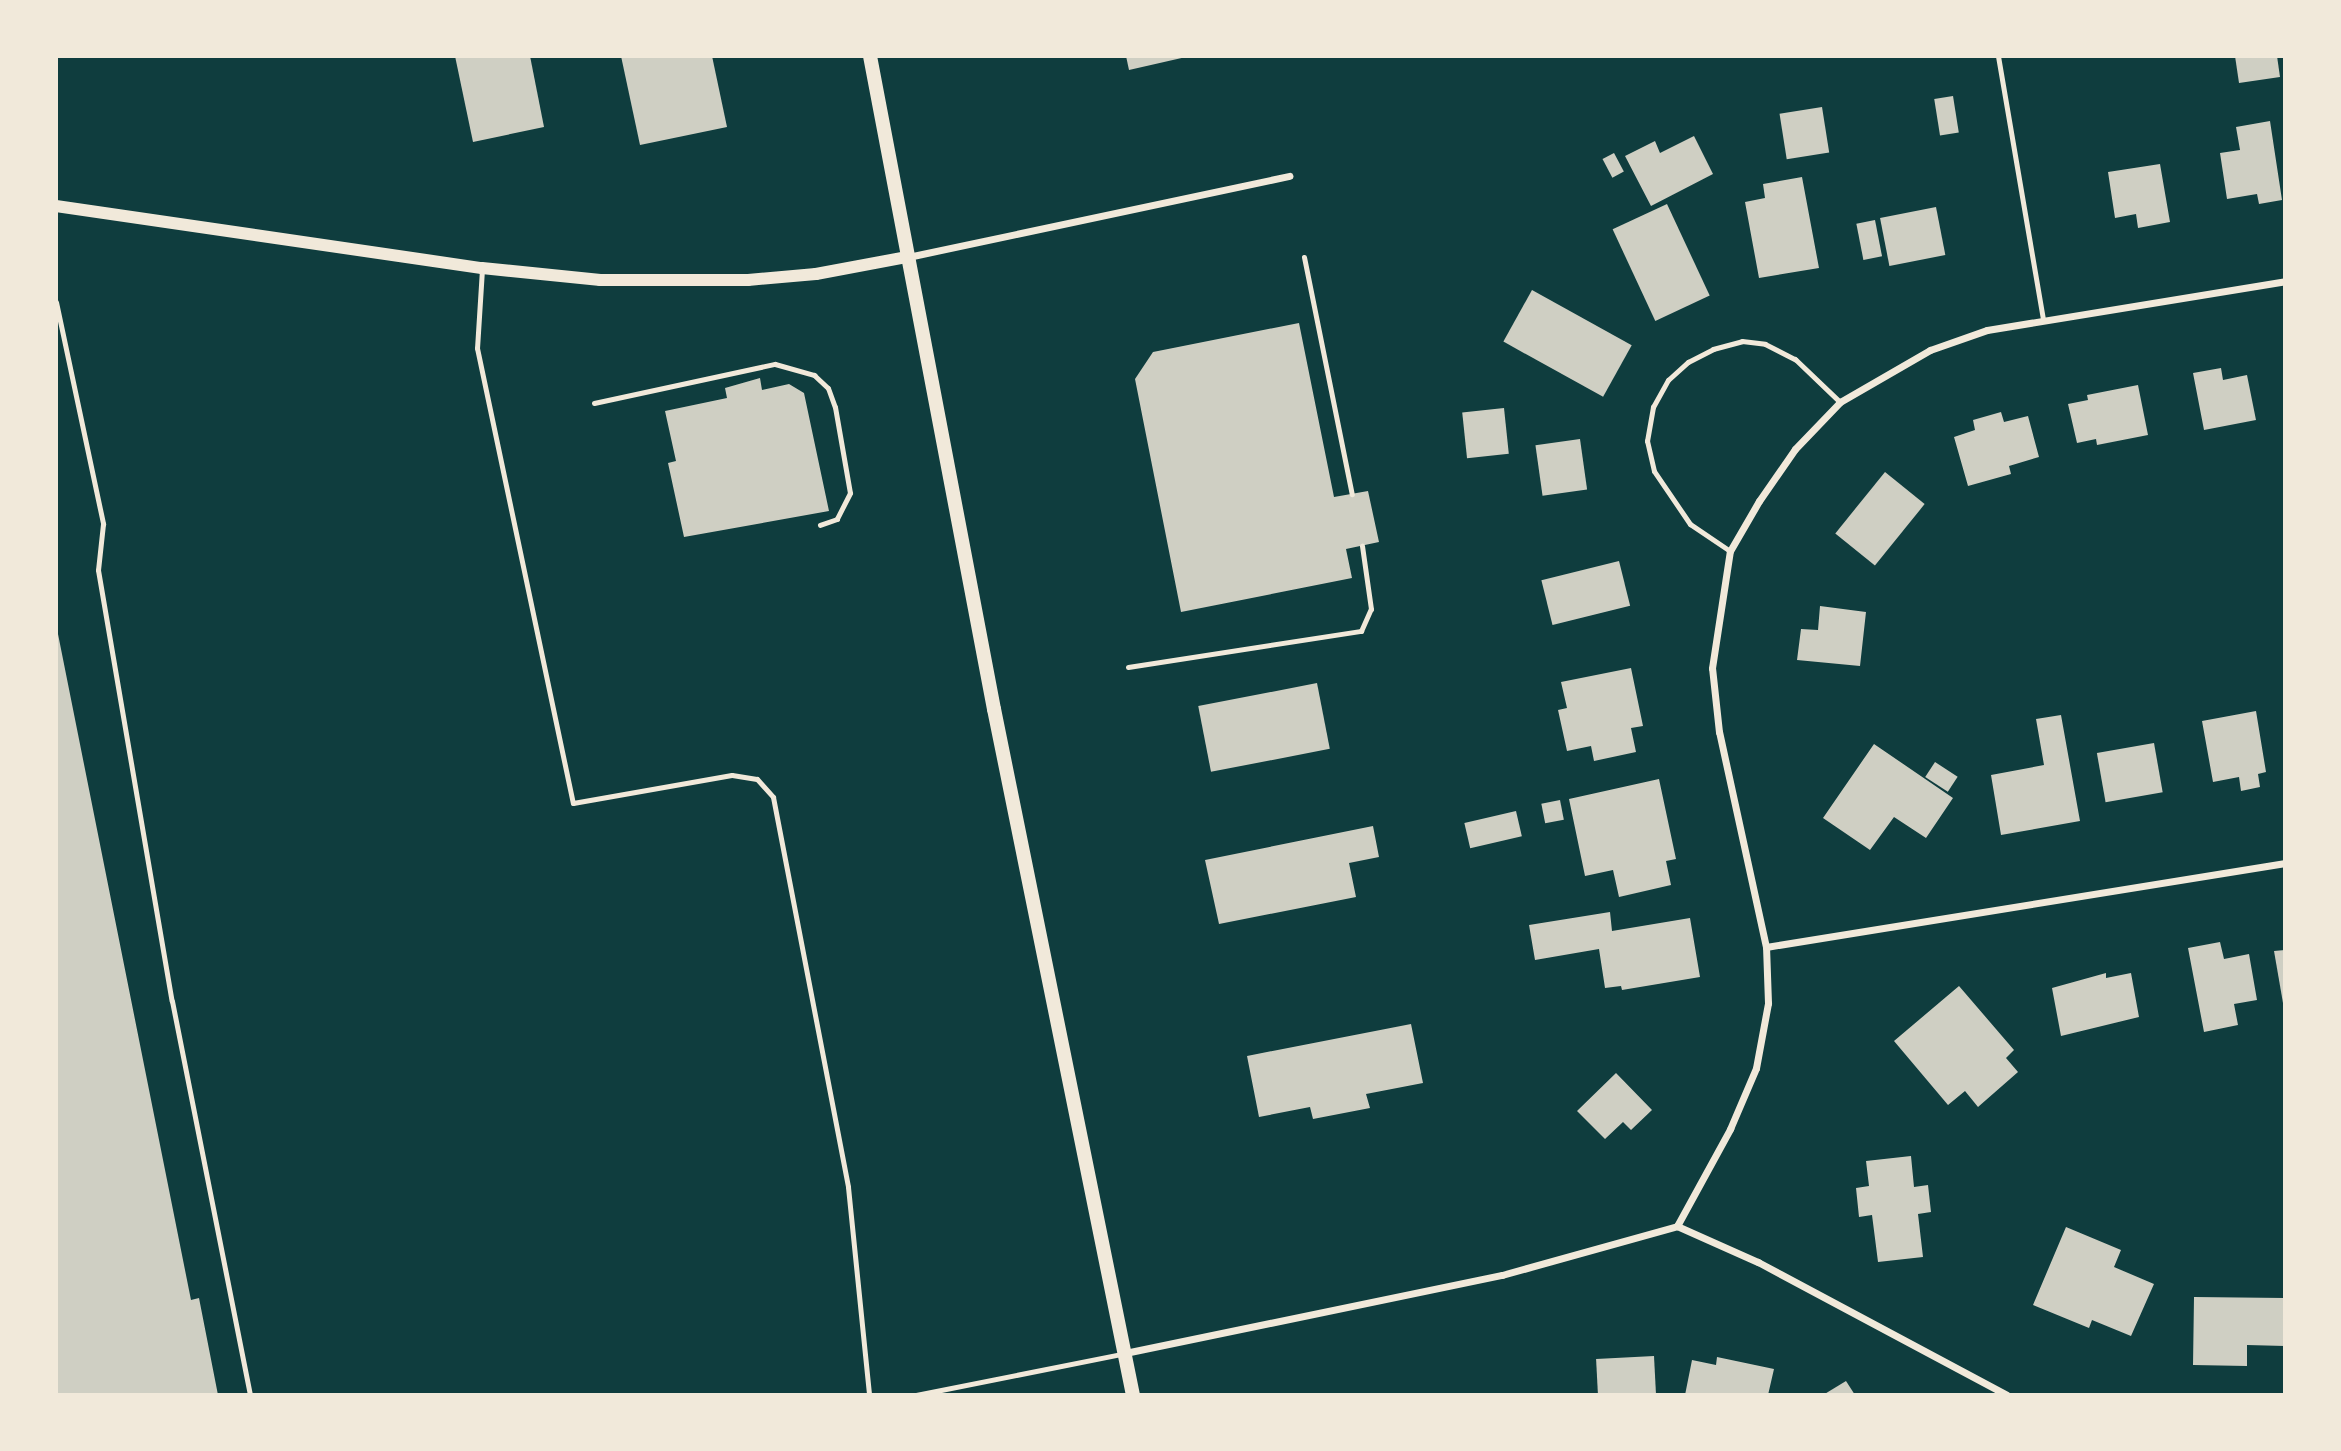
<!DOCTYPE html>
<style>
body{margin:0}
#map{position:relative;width:2341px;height:1451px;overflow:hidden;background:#0f3d3e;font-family:Raleway,sans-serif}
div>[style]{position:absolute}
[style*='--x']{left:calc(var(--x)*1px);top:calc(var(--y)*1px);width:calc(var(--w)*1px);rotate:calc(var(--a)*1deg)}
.building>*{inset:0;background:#cfcfc3;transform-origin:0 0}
.service>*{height:5px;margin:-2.5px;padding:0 2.5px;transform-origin:2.5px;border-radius:2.5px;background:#f1e9da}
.minor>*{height:7px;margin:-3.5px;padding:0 3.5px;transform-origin:3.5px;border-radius:3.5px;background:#f1e9da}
.tertiary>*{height:12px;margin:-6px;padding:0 6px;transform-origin:6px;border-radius:6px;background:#f1e9da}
.secondary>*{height:14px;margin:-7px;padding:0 7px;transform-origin:7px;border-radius:7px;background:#f1e9da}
span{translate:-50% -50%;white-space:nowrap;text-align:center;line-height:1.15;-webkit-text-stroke:5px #f1e9da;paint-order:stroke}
.frame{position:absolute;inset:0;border:58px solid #f1e9da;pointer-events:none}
</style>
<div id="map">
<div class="building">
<div style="clip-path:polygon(455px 56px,530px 56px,544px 127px,473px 142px)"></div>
<div style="clip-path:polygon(621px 56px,712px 56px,727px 127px,640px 145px)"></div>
<div style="clip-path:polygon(1126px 56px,1186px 56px,1186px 57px,1129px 70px)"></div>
<div style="clip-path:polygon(2235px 56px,2277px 56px,2280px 77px,2239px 83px)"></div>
<div style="left:1953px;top:96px;width:37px;height:19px;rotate:81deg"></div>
<div style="left:1822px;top:107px;width:46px;height:43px;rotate:81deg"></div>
<div style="clip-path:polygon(2270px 121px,2282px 200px,2259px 204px,2257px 194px,2227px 199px,2220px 153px,2240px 150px,2236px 127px)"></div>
<div style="clip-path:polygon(1694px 136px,1713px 174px,1651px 206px,1625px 156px,1655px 141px,1660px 153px)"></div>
<div style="left:1614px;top:153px;width:21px;height:13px;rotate:62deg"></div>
<div style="clip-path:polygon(2160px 164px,2170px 222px,2138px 228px,2136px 214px,2115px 218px,2108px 172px)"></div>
<div style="clip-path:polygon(1802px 177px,1819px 268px,1759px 278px,1745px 202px,1765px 198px,1763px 184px)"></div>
<div style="left:1667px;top:204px;width:101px;height:60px;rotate:65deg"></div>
<div style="left:1936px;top:207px;width:49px;height:57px;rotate:79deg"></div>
<div style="left:1875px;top:220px;width:37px;height:19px;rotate:79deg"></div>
<div style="left:1532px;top:290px;width:114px;height:59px;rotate:29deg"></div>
<div style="clip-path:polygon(1299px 323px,1334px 497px,1368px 491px,1379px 542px,1346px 549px,1352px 578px,1181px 612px,1135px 379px,1153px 352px)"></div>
<div style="clip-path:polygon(2221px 368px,2223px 380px,2247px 375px,2256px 420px,2204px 430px,2193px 373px)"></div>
<div style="clip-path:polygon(760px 378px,762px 390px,789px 384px,804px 393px,829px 511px,684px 537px,668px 463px,676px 461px,665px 411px,727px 398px,725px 388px)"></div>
<div style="clip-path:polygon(2138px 385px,2148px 435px,2097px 445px,2096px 439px,2077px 443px,2068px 404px,2088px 400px,2087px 395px)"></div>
<div style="left:1504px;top:408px;width:46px;height:42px;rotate:84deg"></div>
<div style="clip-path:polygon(2001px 412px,2004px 422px,2028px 416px,2039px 457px,2009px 466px,2011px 474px,1968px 486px,1954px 437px,1975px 430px,1973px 420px)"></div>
<div style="left:1580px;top:439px;width:51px;height:45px;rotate:82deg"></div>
<div style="left:1885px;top:472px;width:51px;height:79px;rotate:39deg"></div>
<div style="left:1619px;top:561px;width:46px;height:80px;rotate:76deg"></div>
<div style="clip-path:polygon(1820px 606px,1866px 612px,1860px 666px,1797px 660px,1801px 629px,1818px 630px)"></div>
<div style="clip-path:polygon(57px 629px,191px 1300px,199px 1298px,218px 1395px,56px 1395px)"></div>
<div style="clip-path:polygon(1631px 668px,1643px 726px,1631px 728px,1636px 752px,1594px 761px,1591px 746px,1567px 751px,1558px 710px,1567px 708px,1561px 682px)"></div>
<div style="left:1317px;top:683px;width:67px;height:121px;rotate:79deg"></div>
<div style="clip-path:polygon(2256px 711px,2266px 772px,2258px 774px,2260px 787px,2241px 791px,2239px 777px,2213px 782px,2202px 721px)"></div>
<div style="clip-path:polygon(2061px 715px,2080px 821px,2001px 835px,1991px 775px,2044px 765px,2036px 719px)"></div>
<div style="left:2154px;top:743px;width:50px;height:58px;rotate:80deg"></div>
<div style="clip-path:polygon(1874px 744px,1953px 798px,1926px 838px,1894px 817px,1870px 850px,1823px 818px)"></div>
<div style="left:1935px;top:762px;width:27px;height:18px;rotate:33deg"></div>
<div style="clip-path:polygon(1659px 779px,1676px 859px,1666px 861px,1671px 885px,1619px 897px,1613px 870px,1585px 876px,1569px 799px)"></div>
<div style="left:1560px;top:800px;width:20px;height:19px;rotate:79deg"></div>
<div style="left:1516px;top:811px;width:26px;height:53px;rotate:77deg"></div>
<div style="clip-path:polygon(1373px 826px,1379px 857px,1349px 863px,1356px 897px,1219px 924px,1205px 860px)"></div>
<div style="clip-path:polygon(1610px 912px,1612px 931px,1690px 918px,1700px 977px,1622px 990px,1621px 986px,1605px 988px,1599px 949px,1535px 960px,1529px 925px)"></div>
<div style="clip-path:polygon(2220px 942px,2224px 959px,2249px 954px,2257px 1000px,2234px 1004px,2238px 1025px,2204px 1032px,2188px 948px)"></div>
<div style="clip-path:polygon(2285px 950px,2285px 1002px,2283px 1003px,2274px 951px)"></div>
<div style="clip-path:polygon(2106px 973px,2106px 978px,2131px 973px,2139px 1017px,2061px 1036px,2052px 988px)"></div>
<div style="clip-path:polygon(1959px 986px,2014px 1050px,2006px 1058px,2018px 1072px,1978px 1107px,1965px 1091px,1948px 1105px,1894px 1041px)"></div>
<div style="clip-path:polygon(1411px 1024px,1423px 1083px,1366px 1094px,1370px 1108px,1313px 1119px,1310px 1107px,1259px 1117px,1247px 1056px)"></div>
<div style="clip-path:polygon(1616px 1073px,1652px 1110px,1631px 1130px,1623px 1122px,1605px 1139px,1577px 1111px)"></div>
<div style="clip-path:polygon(1911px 1156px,1914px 1187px,1928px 1185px,1931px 1212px,1918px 1214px,1923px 1257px,1878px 1262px,1872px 1215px,1859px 1217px,1856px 1188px,1869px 1186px,1866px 1161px)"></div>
<div style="clip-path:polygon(2066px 1227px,2121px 1250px,2114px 1267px,2154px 1284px,2131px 1336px,2092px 1320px,2089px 1328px,2033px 1305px)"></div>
<div style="clip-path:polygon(2194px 1297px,2285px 1298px,2285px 1346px,2247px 1345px,2247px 1366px,2193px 1365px)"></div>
<div style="left:1654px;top:1356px;width:39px;height:58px;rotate:87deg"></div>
<div style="clip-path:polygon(1717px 1357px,1774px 1369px,1768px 1395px,1685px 1395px,1692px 1360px,1716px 1365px)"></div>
<div style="clip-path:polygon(1846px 1381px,1855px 1395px,1823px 1395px)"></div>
</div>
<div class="service">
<div style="--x:1998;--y:56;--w:268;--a:80.3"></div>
<div style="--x:1304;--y:257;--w:242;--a:78.6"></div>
<div style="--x:482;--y:269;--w:79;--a:93.6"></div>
<div style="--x:477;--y:348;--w:465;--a:78.1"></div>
<div style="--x:573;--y:803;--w:161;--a:-10"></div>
<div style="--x:732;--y:775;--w:25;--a:9"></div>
<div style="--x:757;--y:779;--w:24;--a:48"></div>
<div style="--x:773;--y:797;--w:397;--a:79.1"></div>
<div style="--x:848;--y:1187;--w:209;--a:84.2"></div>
<div style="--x:56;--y:302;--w:227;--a:78"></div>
<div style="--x:103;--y:524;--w:46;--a:96.2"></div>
<div style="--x:98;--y:570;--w:437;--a:80.3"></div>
<div style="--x:172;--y:1001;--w:402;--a:78.8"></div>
<div style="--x:594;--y:403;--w:185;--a:-12.2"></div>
<div style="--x:775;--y:364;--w:41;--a:15.8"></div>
<div style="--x:814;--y:375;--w:19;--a:43"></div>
<div style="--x:828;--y:388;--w:20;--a:70"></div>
<div style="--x:835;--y:407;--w:87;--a:80.1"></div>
<div style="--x:850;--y:493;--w:29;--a:117"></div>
<div style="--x:837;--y:519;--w:18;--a:161"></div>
<div style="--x:1730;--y:551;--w:48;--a:-146"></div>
<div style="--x:1690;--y:524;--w:64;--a:-124.2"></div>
<div style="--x:1654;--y:471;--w:31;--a:-103"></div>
<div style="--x:1647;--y:441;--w:35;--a:-80"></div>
<div style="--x:1653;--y:407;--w:31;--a:-61"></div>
<div style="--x:1668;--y:380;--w:27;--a:-42"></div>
<div style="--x:1688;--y:362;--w:28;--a:-27"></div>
<div style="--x:1713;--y:349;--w:30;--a:-15"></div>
<div style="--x:1742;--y:341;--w:23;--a:7"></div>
<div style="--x:1765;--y:344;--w:34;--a:27"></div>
<div style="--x:1795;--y:359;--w:62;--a:43.7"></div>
<div style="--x:1128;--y:667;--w:236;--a:-8.8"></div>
<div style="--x:1361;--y:631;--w:24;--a:-66"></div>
<div style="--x:1371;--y:609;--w:64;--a:-98.1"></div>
<div style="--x:916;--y:1395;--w:210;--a:-11.3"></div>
</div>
<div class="minor">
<div style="--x:908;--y:257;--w:390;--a:-12"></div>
<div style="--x:1766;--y:947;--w:526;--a:-9.19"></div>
<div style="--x:1677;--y:1226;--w:89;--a:24"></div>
<div style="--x:1758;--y:1262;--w:282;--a:28.1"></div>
<div style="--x:1125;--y:1353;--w:385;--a:-11.7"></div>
<div style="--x:1502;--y:1275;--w:182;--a:-15.6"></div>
<div style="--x:1677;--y:1226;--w:111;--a:-61.3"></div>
<div style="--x:1730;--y:1129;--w:66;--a:-66.9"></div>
<div style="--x:1756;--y:1068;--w:66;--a:-79.5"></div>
<div style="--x:1768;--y:1003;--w:56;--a:-92"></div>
<div style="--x:1766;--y:947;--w:220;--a:-102.3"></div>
<div style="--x:1719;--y:732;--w:64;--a:-96.2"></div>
<div style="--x:1712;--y:668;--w:118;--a:-81.3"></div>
<div style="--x:1730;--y:551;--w:58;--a:-59.9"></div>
<div style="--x:1759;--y:501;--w:63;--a:-55.3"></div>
<div style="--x:1795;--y:449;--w:65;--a:-46.2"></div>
<div style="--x:1840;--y:402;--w:104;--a:-30"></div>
<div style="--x:1930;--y:350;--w:60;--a:-19.3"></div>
<div style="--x:1987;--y:330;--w:302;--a:-9.3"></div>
</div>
<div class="tertiary">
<div style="--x:56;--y:206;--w:430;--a:8.3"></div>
<div style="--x:482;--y:268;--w:119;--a:5.8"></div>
<div style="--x:600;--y:280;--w:148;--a:0"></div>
<div style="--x:748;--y:280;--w:68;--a:-5"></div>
<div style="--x:816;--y:274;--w:93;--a:-10.6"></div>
</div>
<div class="secondary">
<div style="--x:870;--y:56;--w:665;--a:79.25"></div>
<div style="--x:994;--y:709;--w:700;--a:78.55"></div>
</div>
<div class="frame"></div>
</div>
